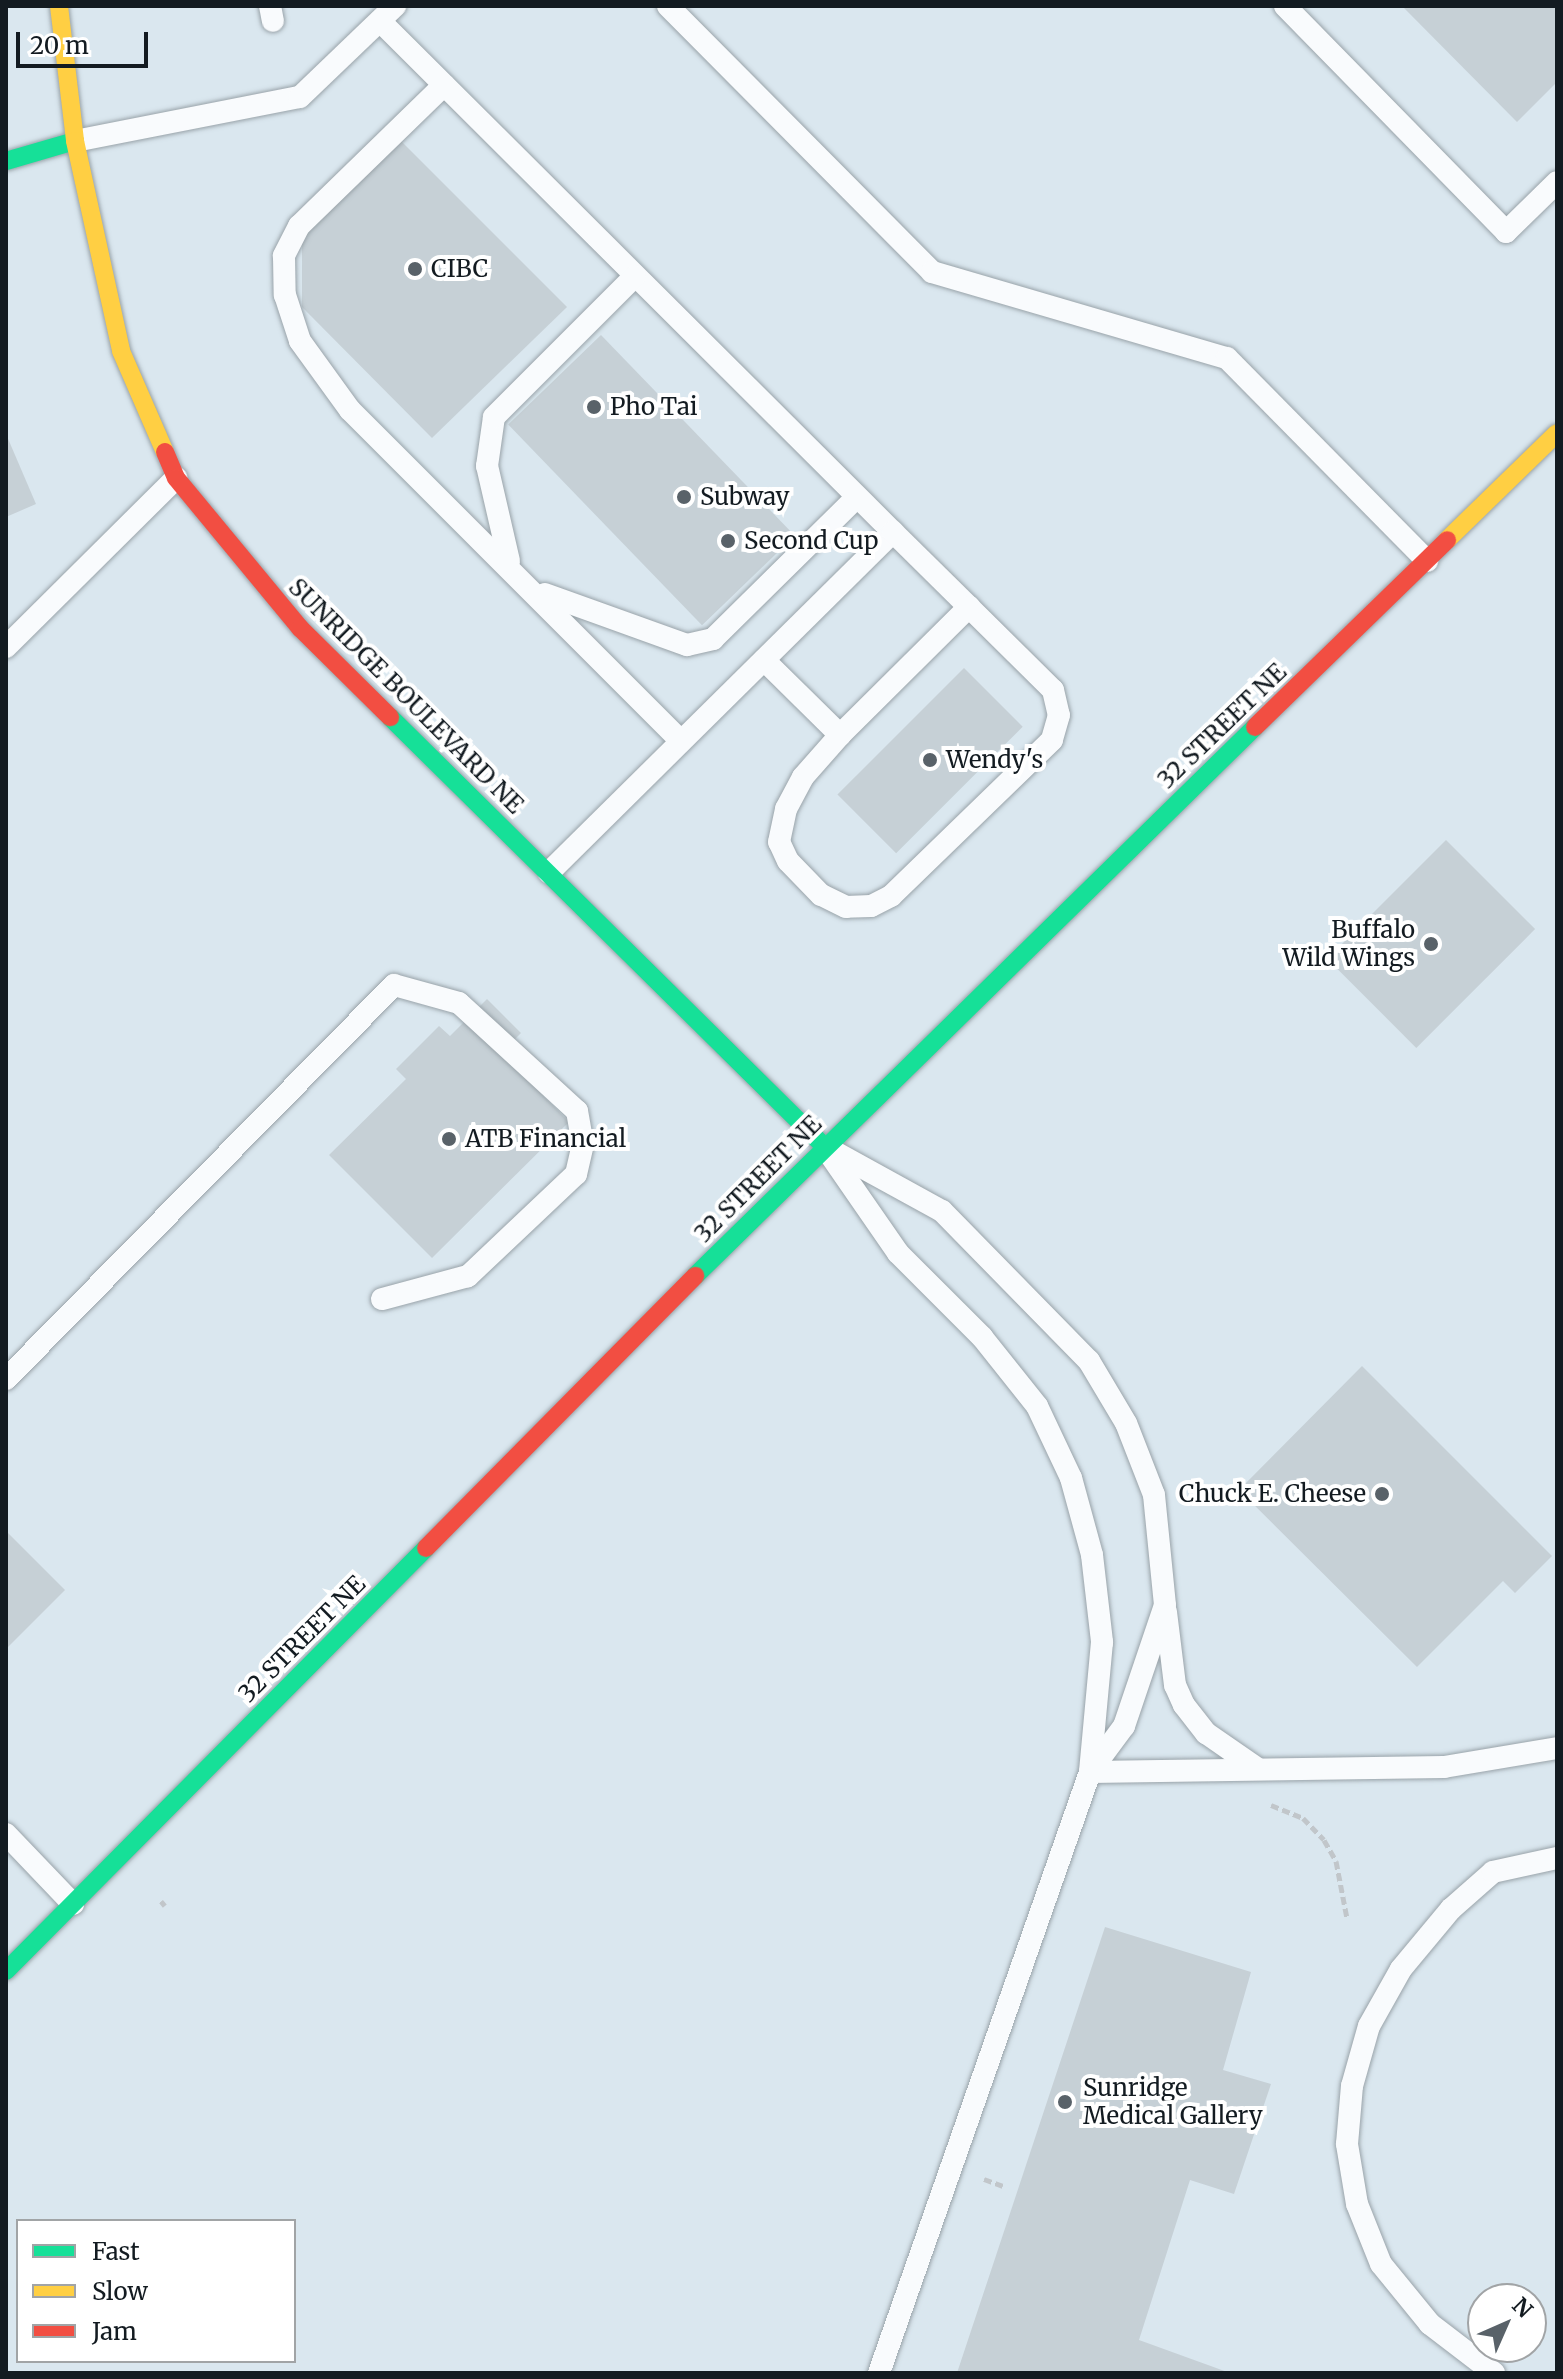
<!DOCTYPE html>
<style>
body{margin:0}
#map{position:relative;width:1563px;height:2379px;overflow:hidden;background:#dae7ef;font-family:Merriweather,serif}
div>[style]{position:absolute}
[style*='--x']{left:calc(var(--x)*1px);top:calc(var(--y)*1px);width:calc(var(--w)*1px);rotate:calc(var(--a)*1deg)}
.building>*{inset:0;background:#c6d0d6;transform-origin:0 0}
.path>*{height:5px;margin-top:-2.5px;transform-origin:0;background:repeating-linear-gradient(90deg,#c1c6ca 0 8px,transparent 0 12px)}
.roads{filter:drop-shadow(0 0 2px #99a3a9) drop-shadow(0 0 2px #99a3a9)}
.lane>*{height:22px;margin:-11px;padding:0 11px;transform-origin:11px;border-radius:11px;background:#f9fbfd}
.fast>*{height:18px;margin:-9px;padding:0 9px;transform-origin:9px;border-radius:9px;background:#16e098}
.slow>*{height:18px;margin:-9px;padding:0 9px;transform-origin:9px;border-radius:9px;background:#ffcf43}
.jam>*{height:18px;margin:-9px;padding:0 9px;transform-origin:9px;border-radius:9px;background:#f24e42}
.dots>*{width:22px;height:22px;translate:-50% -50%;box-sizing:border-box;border:4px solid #fff;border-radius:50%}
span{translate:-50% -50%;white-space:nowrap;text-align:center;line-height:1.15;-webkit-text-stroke:8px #fff;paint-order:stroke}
.poi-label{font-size:24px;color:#131b21}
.left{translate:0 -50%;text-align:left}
.right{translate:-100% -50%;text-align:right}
.street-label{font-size:24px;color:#131b21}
.frame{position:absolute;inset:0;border:8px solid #131b21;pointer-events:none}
.legend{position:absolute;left:16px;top:2219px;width:280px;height:144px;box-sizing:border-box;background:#fff;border:2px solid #a1a4a6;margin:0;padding:10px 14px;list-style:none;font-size:24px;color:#131b21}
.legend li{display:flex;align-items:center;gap:16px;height:40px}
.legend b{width:40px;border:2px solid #a1a4a6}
.north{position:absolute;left:1467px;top:2283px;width:80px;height:80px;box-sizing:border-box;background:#fff;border:2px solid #a1a4a6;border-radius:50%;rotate:45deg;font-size:22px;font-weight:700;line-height:32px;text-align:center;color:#131b21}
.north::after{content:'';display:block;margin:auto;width:28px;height:36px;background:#596269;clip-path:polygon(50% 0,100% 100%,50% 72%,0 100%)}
.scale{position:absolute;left:16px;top:32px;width:132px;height:36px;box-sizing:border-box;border:4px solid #131b21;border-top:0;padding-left:10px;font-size:24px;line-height:28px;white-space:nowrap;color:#131b21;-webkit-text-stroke:6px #fff;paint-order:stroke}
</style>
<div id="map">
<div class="building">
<div style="clip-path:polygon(1402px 6px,1557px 6px,1557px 82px,1517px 122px)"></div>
<div style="clip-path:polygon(400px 140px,567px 307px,432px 438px,302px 307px,302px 232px)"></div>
<div style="left:601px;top:335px;width:279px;height:129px;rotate:46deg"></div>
<div style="clip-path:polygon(6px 434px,36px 504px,6px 517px)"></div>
<div style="left:964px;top:668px;width:83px;height:179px;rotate:45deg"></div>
<div style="left:1446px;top:840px;width:126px;height:168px;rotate:45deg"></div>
<div style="clip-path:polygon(487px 999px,521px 1033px,501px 1053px,569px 1122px,432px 1258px,329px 1155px,406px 1079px,396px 1069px,439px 1026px,450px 1036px)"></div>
<div style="clip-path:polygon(1362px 1366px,1552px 1556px,1515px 1593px,1503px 1581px,1417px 1667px,1239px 1490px)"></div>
<div style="clip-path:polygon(6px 1531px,65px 1590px,6px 1649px)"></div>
<div style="clip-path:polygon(1105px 1927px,1251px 1972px,1223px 2070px,1271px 2084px,1234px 2194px,1190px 2180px,1139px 2340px,1230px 2373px,957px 2373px)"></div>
</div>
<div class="path">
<div style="--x:1271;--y:1805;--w:35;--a:22"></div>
<div style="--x:1303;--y:1818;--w:30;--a:46"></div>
<div style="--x:1324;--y:1840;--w:24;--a:60"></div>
<div style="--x:1336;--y:1861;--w:58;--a:79.1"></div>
<div style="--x:161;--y:1901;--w:6;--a:51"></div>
<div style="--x:984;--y:2179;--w:20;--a:20"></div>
</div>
<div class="roads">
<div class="lane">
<div style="--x:270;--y:6;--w:15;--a:79"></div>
<div style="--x:668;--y:6;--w:375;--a:45.2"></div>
<div style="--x:932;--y:272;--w:307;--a:16.3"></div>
<div style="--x:1227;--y:358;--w:285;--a:45.4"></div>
<div style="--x:1285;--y:6;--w:316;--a:45.6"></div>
<div style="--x:1506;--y:232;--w:71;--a:-44.4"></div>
<div style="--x:380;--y:21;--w:724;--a:44.89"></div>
<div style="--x:893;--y:532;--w:484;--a:135.3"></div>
<div style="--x:444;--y:85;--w:202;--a:135.8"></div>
<div style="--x:299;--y:226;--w:34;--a:117"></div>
<div style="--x:284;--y:256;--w:39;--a:89"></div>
<div style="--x:285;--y:295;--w:48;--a:71.9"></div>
<div style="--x:300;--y:341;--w:85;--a:54.1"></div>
<div style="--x:350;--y:410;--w:468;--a:45"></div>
<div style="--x:75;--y:141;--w:229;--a:-11.1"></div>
<div style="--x:300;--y:97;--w:132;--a:-43.8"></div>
<div style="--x:893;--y:532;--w:107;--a:44.6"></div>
<div style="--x:969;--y:607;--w:118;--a:44.7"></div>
<div style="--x:1053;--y:690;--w:26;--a:77"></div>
<div style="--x:1059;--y:715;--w:26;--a:106"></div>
<div style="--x:1052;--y:740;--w:224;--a:135.9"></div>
<div style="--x:891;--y:896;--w:22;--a:153"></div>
<div style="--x:871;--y:906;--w:25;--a:178"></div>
<div style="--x:846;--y:907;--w:28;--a:-154"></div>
<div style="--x:821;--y:895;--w:47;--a:-134.1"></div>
<div style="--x:788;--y:861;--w:21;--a:-115"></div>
<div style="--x:779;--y:842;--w:34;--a:-78"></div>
<div style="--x:786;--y:809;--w:36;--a:-62"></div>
<div style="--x:803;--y:777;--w:56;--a:-48.6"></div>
<div style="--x:840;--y:735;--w:182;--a:-44.8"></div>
<div style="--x:509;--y:561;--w:98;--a:-103"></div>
<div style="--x:487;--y:466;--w:49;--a:-81.9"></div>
<div style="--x:494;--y:417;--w:199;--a:-45"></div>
<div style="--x:545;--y:594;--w:151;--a:19.8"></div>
<div style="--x:687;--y:645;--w:27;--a:-13"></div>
<div style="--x:713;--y:639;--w:202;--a:-44.6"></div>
<div style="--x:6;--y:647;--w:240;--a:-44.8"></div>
<div style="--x:764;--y:660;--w:107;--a:44.6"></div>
<div style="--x:824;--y:1146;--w:130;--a:55.3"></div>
<div style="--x:898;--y:1253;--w:119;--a:45"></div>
<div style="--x:982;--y:1337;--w:88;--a:51.4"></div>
<div style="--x:1037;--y:1406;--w:80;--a:64.7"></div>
<div style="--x:1071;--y:1478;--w:80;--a:74.7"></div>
<div style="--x:1092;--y:1555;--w:88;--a:83.4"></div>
<div style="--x:1102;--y:1642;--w:131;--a:95.3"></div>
<div style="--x:1090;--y:1772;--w:637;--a:109.35"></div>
<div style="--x:829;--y:1149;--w:129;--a:28.8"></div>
<div style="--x:942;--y:1211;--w:210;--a:45.6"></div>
<div style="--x:1089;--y:1361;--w:72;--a:59.2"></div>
<div style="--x:1126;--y:1423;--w:77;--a:68.7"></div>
<div style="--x:1154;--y:1495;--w:111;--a:84.3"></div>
<div style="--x:1165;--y:1605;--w:128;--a:108.7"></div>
<div style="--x:1124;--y:1726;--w:57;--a:126.5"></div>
<div style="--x:6;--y:1379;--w:553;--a:-45.44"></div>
<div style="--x:394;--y:985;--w:67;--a:15.5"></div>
<div style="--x:459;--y:1003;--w:160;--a:42.5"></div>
<div style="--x:577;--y:1111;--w:34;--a:80"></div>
<div style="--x:583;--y:1144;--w:31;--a:103"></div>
<div style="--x:576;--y:1174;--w:149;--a:136.6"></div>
<div style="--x:468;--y:1276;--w:89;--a:165"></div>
<div style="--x:1166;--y:1612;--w:74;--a:83"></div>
<div style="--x:1175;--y:1685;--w:22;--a:66"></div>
<div style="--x:1184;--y:1705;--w:36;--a:52"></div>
<div style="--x:1206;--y:1733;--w:63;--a:34.7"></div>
<div style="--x:1090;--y:1772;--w:354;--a:-0.8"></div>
<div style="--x:1444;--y:1767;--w:115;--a:-9.5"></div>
<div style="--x:6;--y:1834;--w:97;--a:46.3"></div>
<div style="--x:1494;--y:2373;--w:81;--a:-142.6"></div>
<div style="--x:1430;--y:2324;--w:77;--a:-129.2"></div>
<div style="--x:1381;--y:2264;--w:65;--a:-111.8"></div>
<div style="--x:1357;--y:2204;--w:61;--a:-99.5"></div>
<div style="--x:1347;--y:2144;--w:58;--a:-85.1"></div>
<div style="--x:1352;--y:2086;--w:62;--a:-74.2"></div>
<div style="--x:1369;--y:2026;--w:65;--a:-60.7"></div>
<div style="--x:1401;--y:1969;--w:78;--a:-50.2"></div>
<div style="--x:1451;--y:1909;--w:56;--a:-41.4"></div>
<div style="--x:1493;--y:1872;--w:66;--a:-12.3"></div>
</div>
<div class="fast">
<div style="--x:6;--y:161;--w:72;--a:-16.2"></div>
<div style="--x:390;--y:717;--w:610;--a:44.67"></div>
<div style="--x:695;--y:1276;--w:784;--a:-44.43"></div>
<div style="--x:6;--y:1971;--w:596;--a:-45.2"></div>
</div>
<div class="slow">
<div style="--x:59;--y:6;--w:136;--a:83.2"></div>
<div style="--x:75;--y:141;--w:215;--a:77.6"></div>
<div style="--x:121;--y:351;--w:110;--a:66.5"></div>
<div style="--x:1447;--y:540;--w:153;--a:-44.2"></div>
</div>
<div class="jam">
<div style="--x:165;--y:452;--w:28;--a:67"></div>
<div style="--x:176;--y:478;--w:195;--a:50.4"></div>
<div style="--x:300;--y:628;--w:127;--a:44.7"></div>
<div style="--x:1255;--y:727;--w:268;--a:-44.2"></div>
<div style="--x:426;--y:1548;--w:383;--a:-45.3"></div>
</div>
</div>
<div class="dots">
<div style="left:415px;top:269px;background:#596269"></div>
<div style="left:594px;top:407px;background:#596269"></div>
<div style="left:684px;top:497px;background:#596269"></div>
<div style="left:728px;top:541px;background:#596269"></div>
<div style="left:930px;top:760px;background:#596269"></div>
<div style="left:1431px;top:944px;background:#596269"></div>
<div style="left:449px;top:1139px;background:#596269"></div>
<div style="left:1382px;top:1494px;background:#596269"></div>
<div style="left:1065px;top:2102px;background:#596269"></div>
</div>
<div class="poi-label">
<span class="left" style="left:431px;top:269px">CIBC</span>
<span class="left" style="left:610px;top:407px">Pho Tai</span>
<span class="left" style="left:700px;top:497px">Subway</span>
<span class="left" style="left:744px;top:541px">Second Cup</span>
<span class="left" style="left:946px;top:760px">Wendy's</span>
<span class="right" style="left:1415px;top:944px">Buffalo<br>Wild Wings</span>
<span class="left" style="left:465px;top:1139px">ATB Financial</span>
<span class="right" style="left:1366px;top:1494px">Chuck E. Cheese</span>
<span class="left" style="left:1083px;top:2102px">Sunridge<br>Medical Gallery</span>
</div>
<div class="street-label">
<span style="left:406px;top:696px;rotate:45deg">SUNRIDGE BOULEVARD NE</span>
<span style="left:1222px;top:726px;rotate:-44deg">32 STREET NE</span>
<span style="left:758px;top:1179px;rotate:-45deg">32 STREET NE</span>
<span style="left:302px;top:1639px;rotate:-45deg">32 STREET NE</span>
</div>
<div class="frame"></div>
<ul class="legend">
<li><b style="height:10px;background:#16e098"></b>Fast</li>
<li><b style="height:10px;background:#ffcf43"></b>Slow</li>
<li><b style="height:10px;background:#f24e42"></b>Jam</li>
</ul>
<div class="north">N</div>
<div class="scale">20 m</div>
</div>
